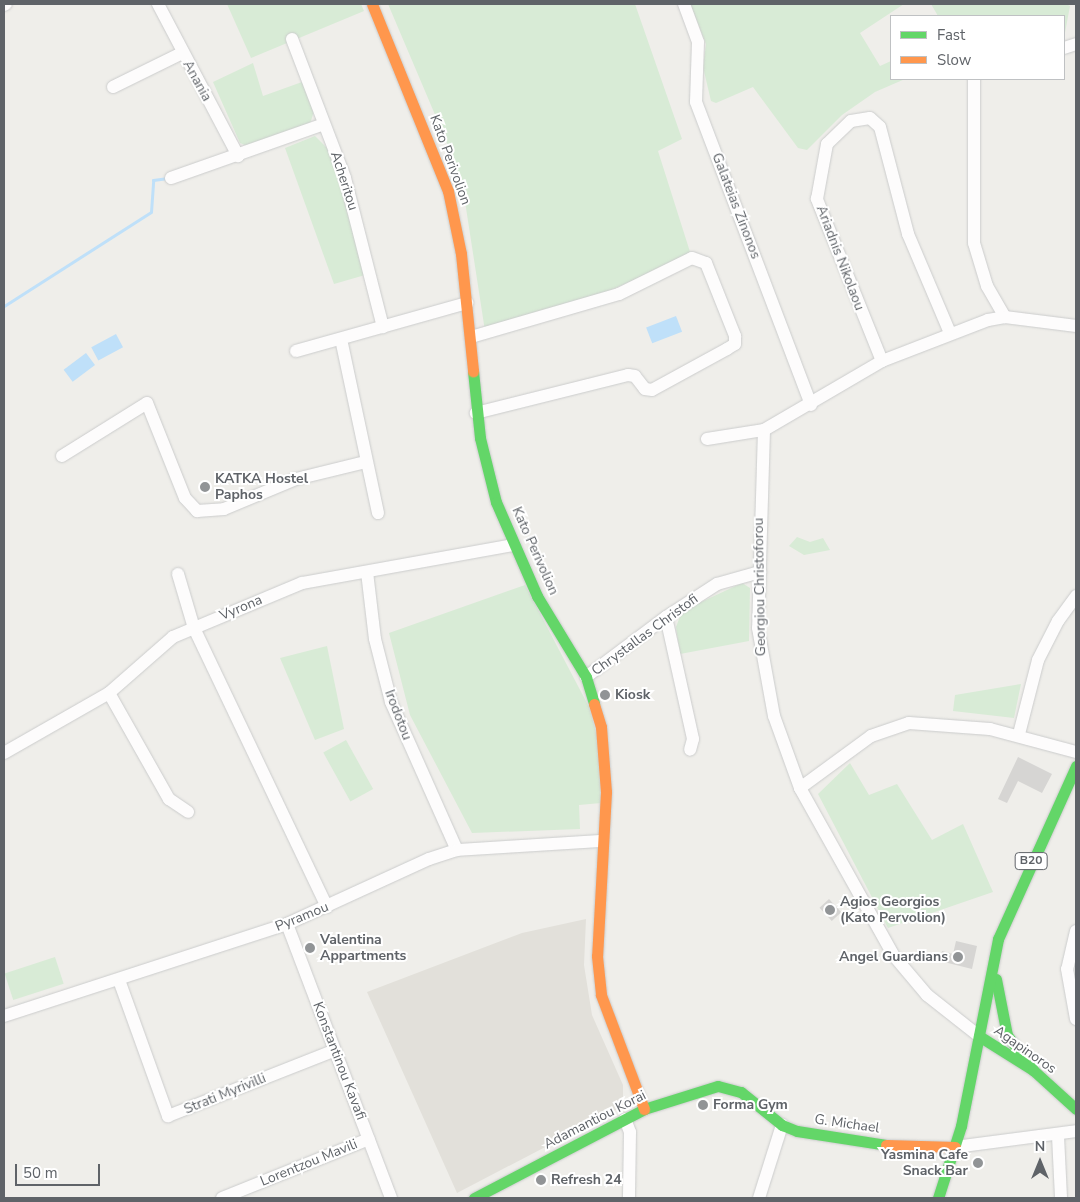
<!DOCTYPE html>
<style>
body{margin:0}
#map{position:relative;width:1080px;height:1202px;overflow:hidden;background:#efeeea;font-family:"Nunito Sans",sans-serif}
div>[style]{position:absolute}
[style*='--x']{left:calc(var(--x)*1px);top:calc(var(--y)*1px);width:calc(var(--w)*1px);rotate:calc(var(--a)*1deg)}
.education>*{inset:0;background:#e2e0da}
.green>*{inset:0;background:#d8ebd6;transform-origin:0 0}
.water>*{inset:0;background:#bfe0f9;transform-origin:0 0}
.stream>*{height:3px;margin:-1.5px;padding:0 1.5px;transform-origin:1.5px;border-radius:1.5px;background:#bfe0f9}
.building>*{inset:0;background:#d6d5d3;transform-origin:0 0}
.roads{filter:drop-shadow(0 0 1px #cbcccc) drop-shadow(0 0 1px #cbcccc)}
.street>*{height:12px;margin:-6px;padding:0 6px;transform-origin:6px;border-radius:6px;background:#fdfcfc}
.fast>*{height:11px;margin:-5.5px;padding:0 5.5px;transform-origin:5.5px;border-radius:5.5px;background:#63d668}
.slow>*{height:11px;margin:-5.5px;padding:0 5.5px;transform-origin:5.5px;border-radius:5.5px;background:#ff974d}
.dots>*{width:14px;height:14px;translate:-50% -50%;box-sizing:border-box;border:2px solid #fff;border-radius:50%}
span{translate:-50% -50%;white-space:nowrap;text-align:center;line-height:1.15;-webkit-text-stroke:4px #fff;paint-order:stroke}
.shield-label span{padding:1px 4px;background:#fff;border:1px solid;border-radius:4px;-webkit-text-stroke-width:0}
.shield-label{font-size:12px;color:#5f6368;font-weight:700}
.street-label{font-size:14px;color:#5f6368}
.poi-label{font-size:14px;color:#5f6368;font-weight:700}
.left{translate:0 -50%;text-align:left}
.right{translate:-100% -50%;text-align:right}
.frame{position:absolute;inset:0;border:5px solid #5f6368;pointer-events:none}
.legend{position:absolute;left:890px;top:15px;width:175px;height:65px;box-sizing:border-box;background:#fff;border:1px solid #bfc1c3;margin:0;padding:6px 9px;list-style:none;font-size:15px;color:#5f6368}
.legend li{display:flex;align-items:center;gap:10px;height:25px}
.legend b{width:25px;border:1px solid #bfc1c3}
.north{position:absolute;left:1015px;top:1137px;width:50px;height:50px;-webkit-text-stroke:4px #fff;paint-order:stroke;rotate:0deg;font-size:14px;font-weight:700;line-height:20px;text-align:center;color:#5f6368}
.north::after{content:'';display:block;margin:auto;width:18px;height:22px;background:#5f6368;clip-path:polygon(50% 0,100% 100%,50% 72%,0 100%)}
.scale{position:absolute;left:15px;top:1164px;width:85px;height:22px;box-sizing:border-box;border:2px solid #5f6368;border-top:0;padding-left:6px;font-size:15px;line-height:18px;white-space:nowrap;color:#5f6368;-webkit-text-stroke:4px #fff;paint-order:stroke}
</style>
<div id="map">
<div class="education">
<div style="clip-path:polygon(586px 919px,584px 965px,592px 1015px,623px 1085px,623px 1099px,616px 1110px,457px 1193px,367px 992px,522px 933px)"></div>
</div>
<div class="green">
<div style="clip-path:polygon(227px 4px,361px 4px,364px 11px,251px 58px)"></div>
<div style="clip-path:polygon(388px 4px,635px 4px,682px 139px,658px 151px,691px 255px,604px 293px,485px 331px,464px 195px,453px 157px)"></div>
<div style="clip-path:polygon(690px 4px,904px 4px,860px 33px,880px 66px,891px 61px,891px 79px,905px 79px,875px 92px,842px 115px,807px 150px,798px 148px,753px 87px,716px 103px,711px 101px,703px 67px,706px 44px)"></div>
<div style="clip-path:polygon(931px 4px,1066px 4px,1070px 6px,1064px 38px,1064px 16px,938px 16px)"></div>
<div style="clip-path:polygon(253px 63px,263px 96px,302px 82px,314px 111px,310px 124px,247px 146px,240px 143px,213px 82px)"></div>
<div style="clip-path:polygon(315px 136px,330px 151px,365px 275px,334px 284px,285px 148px)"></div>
<div style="clip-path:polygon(797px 537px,810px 542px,823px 538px,830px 550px,804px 555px,789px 546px)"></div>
<div style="clip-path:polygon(742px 583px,750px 588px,749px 641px,680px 654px,676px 627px,682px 611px)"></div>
<div style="clip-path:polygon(525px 585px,589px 707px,598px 740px,601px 803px,579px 805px,580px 829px,472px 833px,410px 715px,389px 633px)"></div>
<div style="clip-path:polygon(327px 646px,344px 729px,315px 740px,280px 658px)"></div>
<div style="clip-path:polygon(1021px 684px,1014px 718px,953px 711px,955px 695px)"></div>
<div style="left:346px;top:740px;width:56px;height:26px;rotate:61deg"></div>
<div style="clip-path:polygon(850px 763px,869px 795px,897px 784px,932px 840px,963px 824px,993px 892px,888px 928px,818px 794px)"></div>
<div style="left:55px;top:957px;width:28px;height:53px;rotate:72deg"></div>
</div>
<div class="water">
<div style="left:676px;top:316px;width:17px;height:32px;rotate:69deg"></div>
<div style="left:116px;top:334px;width:15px;height:28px;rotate:62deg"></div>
<div style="left:86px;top:353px;width:15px;height:28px;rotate:53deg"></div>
</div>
<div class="stream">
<div style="--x:4;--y:306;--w:174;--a:-32.6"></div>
<div style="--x:151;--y:212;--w:32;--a:-86"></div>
<div style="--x:153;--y:180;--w:15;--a:-8"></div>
</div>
<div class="building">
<div style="clip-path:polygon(1018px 757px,1052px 774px,1042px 793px,1018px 781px,1007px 803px,998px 799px)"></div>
<div style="left:829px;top:899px;width:18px;height:13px;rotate:47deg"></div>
<div style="clip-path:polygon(956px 941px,977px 946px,972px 969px,940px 961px,942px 951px,953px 954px)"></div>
</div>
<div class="roads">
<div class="street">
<div style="--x:158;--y:4;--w:172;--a:62.2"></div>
<div style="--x:684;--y:4;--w:40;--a:69.8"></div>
<div style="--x:698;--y:42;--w:60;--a:91.9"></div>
<div style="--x:696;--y:102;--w:324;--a:69.2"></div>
<div style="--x:4;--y:5;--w:2;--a:-27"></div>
<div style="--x:292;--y:39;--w:149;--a:69.1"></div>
<div style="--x:345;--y:178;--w:154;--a:75.7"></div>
<div style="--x:1064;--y:48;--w:13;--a:-18"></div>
<div style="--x:974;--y:79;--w:164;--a:90"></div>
<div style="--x:974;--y:243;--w:45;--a:73.2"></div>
<div style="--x:987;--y:286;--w:36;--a:60"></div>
<div style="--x:113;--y:87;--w:77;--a:-26.2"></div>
<div style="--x:171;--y:178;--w:162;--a:-19.4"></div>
<div style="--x:471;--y:337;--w:154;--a:-16.2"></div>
<div style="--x:619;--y:294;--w:81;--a:-26.3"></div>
<div style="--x:692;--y:258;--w:15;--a:20"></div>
<div style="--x:706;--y:263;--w:79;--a:68.3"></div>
<div style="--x:735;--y:336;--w:8;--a:90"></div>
<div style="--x:735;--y:344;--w:9;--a:148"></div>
<div style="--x:727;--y:349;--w:85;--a:151.3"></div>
<div style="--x:652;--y:390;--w:7;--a:-172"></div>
<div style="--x:645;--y:389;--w:16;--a:-128"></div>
<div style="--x:635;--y:376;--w:7;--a:-172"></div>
<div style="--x:628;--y:375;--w:157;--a:166"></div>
<div style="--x:341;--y:339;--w:178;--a:78"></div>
<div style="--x:296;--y:351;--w:178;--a:-15.7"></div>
<div style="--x:882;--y:361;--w:175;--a:-111.9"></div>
<div style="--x:817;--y:199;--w:56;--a:-79.7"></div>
<div style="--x:827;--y:144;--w:33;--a:-44"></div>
<div style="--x:851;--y:121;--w:19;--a:-9"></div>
<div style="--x:870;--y:118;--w:13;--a:42"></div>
<div style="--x:880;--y:127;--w:111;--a:75.3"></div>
<div style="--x:908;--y:234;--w:108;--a:67"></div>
<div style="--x:764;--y:430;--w:198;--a:91.7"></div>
<div style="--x:758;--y:628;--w:89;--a:79.7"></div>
<div style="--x:774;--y:716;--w:77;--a:70.1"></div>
<div style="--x:800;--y:788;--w:193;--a:60.8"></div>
<div style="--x:894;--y:956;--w:51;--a:49.8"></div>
<div style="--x:927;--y:995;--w:66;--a:38.3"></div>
<div style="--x:707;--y:439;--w:58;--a:-9"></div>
<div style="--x:764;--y:430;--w:137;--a:-30.3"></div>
<div style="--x:882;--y:361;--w:114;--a:-21.1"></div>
<div style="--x:988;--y:320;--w:17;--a:-10"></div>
<div style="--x:1005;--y:317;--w:72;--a:7.2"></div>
<div style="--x:62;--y:456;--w:100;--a:-31.9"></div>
<div style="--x:147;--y:403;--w:102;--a:68.2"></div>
<div style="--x:185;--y:498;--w:18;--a:47"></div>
<div style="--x:197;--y:511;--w:27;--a:-4"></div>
<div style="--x:224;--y:509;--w:78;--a:-22.6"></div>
<div style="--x:296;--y:479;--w:72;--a:-13.7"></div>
<div style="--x:367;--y:572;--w:67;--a:83.2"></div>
<div style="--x:375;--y:639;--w:65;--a:75.7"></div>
<div style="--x:391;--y:702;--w:162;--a:66"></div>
<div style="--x:178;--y:574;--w:56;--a:73.5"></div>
<div style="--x:194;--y:628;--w:309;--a:64.5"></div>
<div style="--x:666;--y:617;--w:125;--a:77.5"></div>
<div style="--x:693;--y:739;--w:11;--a:105"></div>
<div style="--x:586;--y:677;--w:100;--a:-36.9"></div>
<div style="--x:666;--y:617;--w:61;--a:-32.9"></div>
<div style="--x:717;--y:584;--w:45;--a:-15.6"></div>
<div style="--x:109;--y:693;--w:122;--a:60.5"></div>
<div style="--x:169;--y:799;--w:23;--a:34"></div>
<div style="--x:1019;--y:734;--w:76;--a:-75.6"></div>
<div style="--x:1038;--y:660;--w:44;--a:-62.9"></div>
<div style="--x:1058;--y:621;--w:31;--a:-54"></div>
<div style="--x:4;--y:753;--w:121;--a:-29.7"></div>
<div style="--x:109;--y:693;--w:85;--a:-41.2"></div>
<div style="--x:173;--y:637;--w:140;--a:-22.7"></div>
<div style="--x:302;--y:583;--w:215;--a:-10.2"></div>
<div style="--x:800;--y:788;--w:88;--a:-36.2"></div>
<div style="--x:871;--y:736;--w:40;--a:-18.9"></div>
<div style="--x:909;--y:723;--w:81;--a:4.2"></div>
<div style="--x:990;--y:729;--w:89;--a:15"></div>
<div style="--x:287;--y:924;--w:293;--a:69.2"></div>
<div style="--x:1076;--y:931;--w:39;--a:103"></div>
<div style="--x:1067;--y:969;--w:51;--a:79.8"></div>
<div style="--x:119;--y:980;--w:145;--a:70.2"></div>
<div style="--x:168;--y:1116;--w:177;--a:-21.5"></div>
<div style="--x:4;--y:1016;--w:298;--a:-18"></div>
<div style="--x:287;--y:924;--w:156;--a:-24.6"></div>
<div style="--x:429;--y:859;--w:29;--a:-18"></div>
<div style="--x:457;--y:850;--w:145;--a:-3.6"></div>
<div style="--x:625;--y:1119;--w:14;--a:69"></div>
<div style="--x:630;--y:1132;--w:66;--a:90.9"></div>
<div style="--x:1058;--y:1136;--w:62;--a:87.2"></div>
<div style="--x:955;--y:1147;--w:122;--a:-7.5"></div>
<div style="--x:222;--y:1198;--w:158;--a:-21.9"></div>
<div style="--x:759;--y:1198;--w:77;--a:-72.5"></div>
</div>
<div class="fast">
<div style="--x:473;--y:371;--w:67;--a:84"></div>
<div style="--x:480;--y:438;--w:66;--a:76"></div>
<div style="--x:496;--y:502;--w:103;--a:66.4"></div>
<div style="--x:537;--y:596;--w:95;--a:58.8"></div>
<div style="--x:586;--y:677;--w:28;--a:73"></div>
<div style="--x:996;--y:979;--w:57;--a:78.9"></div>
<div style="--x:1007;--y:1035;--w:44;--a:53.4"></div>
<div style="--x:979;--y:1036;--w:64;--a:32.2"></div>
<div style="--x:1033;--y:1070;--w:58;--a:42.2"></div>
<div style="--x:474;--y:1198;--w:192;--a:-27.6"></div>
<div style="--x:644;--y:1109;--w:77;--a:-17.3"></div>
<div style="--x:718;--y:1086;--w:24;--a:15"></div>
<div style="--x:741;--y:1092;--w:53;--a:38.8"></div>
<div style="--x:782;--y:1125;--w:16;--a:22"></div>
<div style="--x:797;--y:1131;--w:90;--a:8.9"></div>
<div style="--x:938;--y:1198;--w:76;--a:-72.3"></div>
<div style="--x:961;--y:1126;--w:191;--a:-78.8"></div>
<div style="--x:998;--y:939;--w:190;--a:-65.7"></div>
</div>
<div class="slow">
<div style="--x:372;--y:4;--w:202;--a:67.9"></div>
<div style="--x:448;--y:191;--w:64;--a:78.3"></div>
<div style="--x:461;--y:254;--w:118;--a:84.1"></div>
<div style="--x:594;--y:704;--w:24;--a:73"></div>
<div style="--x:601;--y:727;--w:65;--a:85.6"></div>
<div style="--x:606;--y:792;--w:164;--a:93.1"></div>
<div style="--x:597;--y:956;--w:39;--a:84"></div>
<div style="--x:601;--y:995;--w:122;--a:69.3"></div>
<div style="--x:886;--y:1145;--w:69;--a:1.7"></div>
</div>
</div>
<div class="dots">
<div style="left:205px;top:487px;background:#919496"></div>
<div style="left:605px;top:695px;background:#919496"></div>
<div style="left:830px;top:910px;background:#919496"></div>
<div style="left:310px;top:948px;background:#919496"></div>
<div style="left:958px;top:957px;background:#919496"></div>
<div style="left:703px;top:1105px;background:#919496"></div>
<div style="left:978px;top:1163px;background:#919496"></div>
<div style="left:541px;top:1180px;background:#919496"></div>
</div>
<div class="shield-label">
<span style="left:1031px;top:861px">B20</span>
</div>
<div class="street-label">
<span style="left:197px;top:81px;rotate:61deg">Anania</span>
<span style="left:450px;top:160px;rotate:70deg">Kato Perivolion</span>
<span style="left:344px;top:181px;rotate:72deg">Acheritou</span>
<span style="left:736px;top:206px;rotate:69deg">Galateias Zinonos</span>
<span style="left:840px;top:258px;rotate:69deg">Ariadnis Nikolaou</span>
<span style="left:535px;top:551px;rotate:66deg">Kato Perivolion</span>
<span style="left:760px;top:587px;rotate:-91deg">Georgiou Christoforou</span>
<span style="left:241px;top:608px;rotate:-23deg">Vyrona</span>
<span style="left:645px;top:635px;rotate:-36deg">Chrystallas Christofi</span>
<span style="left:398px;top:715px;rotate:69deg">Irodotou</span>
<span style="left:302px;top:917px;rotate:-22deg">Pyramou</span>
<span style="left:1025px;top:1050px;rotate:35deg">Agapinoros</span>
<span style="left:339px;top:1061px;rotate:69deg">Konstantinou Kavafi</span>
<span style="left:225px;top:1094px;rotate:-22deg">Strati Myrivilli</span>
<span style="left:595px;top:1120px;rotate:-27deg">Adamantiou Korai</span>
<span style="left:847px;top:1124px;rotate:8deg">G. Michael</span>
<span style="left:309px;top:1163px;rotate:-22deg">Lorentzou Mavili</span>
</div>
<div class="poi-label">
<span class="left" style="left:215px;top:487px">KATKA Hostel<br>Paphos</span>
<span class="left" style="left:615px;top:695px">Kiosk</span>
<span class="left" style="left:840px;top:910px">Agios Georgios<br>(Kato Pervolion)</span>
<span class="left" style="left:320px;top:948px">Valentina<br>Appartments</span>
<span class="right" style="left:948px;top:957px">Angel Guardians</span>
<span class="left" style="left:713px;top:1105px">Forma Gym</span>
<span class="right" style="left:968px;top:1163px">Yasmina Cafe<br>Snack Bar</span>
<span class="left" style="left:551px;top:1180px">Refresh 24</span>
</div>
<div class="frame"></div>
<ul class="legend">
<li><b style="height:6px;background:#63d668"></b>Fast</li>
<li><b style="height:6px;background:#ff974d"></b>Slow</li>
</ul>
<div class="north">N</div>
<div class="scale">50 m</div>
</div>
